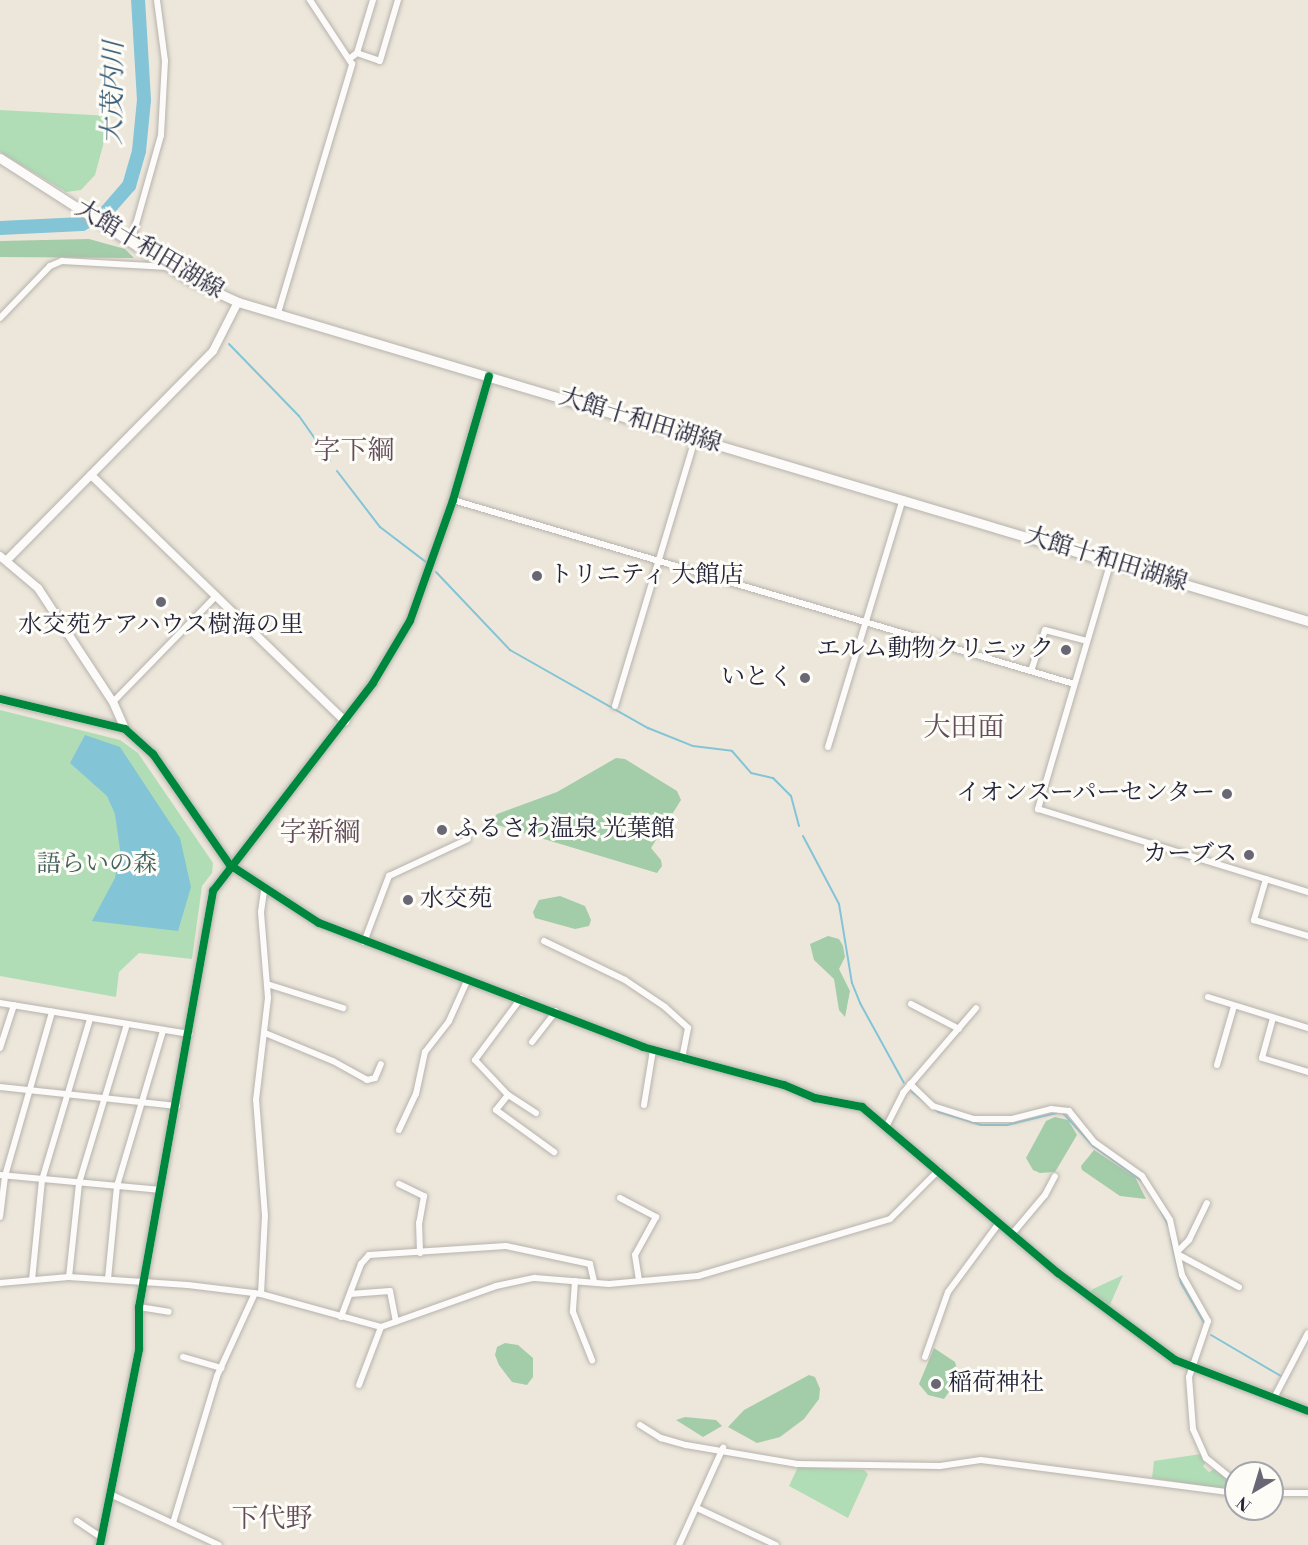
<!DOCTYPE html>
<meta charset="utf-8">
<style>
body{margin:0}
#map{position:relative;width:1308px;height:1545px;overflow:hidden;background:#ede7db;font-family:"Libre Bodoni","Noto Serif JP",serif}
div>[style]{position:absolute}
[style*='--x']{left:calc(var(--x)*1px);top:calc(var(--y)*1px);width:calc(var(--w)*1px);rotate:calc(var(--a)*1deg)}
.green>*{inset:0;background:#b0ddb6}
.forest>*{inset:0;background:#a3cca9}
.water>*{inset:0;background:#83c4d6}
.stream>*{height:2px;margin:-1px;padding:0 1px;transform-origin:1px;border-radius:1px;background:#83c4d6}
.river>*{height:14px;margin:-7px;padding:0 7px;transform-origin:7px;border-radius:7px;background:#83c4d6}
.roads{filter:drop-shadow(0 0 2px #b6b3ad) drop-shadow(0 0 2px #b6b3ad)}
.minor>*{height:6px;margin:-3px;padding:0 3px;transform-origin:3px;border-radius:3px;background:#fcfbfa}
.tertiary>*{height:8px;margin:-4px;padding:0 4px;transform-origin:4px;border-radius:4px;background:#fcfbfa}
.primary>*{height:9px;margin:-4.5px;padding:0 4.5px;transform-origin:4.5px;border-radius:4.5px;background:#fcfbfa}
.cycleway>*{height:8px;margin:-4px;padding:0 4px;transform-origin:4px;border-radius:4px;background:#00873e}
.dots>*{width:16px;height:16px;translate:-50% -50%;box-sizing:border-box;border:3px solid #fdfcf7;border-radius:50%}
span{translate:-50% -50%;white-space:nowrap;text-align:center;line-height:1.15;-webkit-text-stroke:6px #fdfcf7;paint-order:stroke}
.street-label{font-size:24px;color:#22223b}
.poi-label{font-size:24px;color:#22223b}
.left{translate:0 -50%;text-align:left}
.right{translate:-100% -50%;text-align:right}
.park-label{font-size:24px;color:#42605c}
.water-label{font-size:26px;color:#365d78;font-style:italic}
.quarter-label{font-size:27px;color:#624e5a}
.north{position:absolute;left:1224px;top:1461px;width:60px;height:60px;box-sizing:border-box;background:#fdfcf7;border:2px solid #a5a5ac;border-radius:50%;rotate:218deg;font-size:16px;font-weight:700;line-height:24px;text-align:center;color:#22223b}
.north::after{content:'';display:block;margin:auto;width:21px;height:27px;background:#696773;clip-path:polygon(50% 0,100% 100%,50% 72%,0 100%)}
</style>
<div id="map">
<div class="green">
<div style="clip-path:polygon(0 110px,111px 116px,95px 175px,81px 190px,66px 192px,0 152px)"></div>
<div style="clip-path:polygon(0 710px,120px 740px,138px 753px,213px 863px,212px 873px,202px 886px,192px 959px,139px 953px,119px 972px,116px 997px,0 976px)"></div>
<div style="clip-path:polygon(1123px 1275px,1109px 1307px,1090px 1293px,1093px 1289px)"></div>
<div style="clip-path:polygon(1201px 1454px,1207px 1461px,1203px 1466px,1209px 1472px,1214px 1469px,1236px 1484px,1236px 1491px,1152px 1478px,1154px 1461px)"></div>
<div style="clip-path:polygon(798px 1467px,864px 1470px,868px 1474px,848px 1518px,789px 1486px)"></div>
</div>
<div class="forest">
<div style="clip-path:polygon(89px 239px,125px 249px,134px 258px,0 257px,0 241px)"></div>
<div style="clip-path:polygon(616px 758px,625px 759px,677px 791px,681px 800px,651px 848px,661px 860px,662px 866px,657px 873px,494px 824px,493px 819px,497px 814px,557px 792px)"></div>
<div style="clip-path:polygon(560px 896px,585px 906px,591px 920px,589px 926px,575px 929px,535px 918px,533px 912px,539px 900px)"></div>
<div style="clip-path:polygon(828px 936px,839px 939px,843px 946px,845px 957px,839px 969px,850px 991px,845px 1017px,839px 1010px,834px 979px,814px 960px,810px 944px)"></div>
<div style="clip-path:polygon(1055px 1117px,1068px 1120px,1077px 1135px,1055px 1172px,1040px 1173px,1033px 1170px,1026px 1158px,1046px 1121px)"></div>
<div style="clip-path:polygon(1094px 1150px,1135px 1177px,1146px 1199px,1120px 1196px,1082px 1170px,1081px 1166px)"></div>
<div style="clip-path:polygon(505px 1343px,518px 1345px,533px 1358px,533px 1377px,527px 1385px,512px 1382px,499px 1365px,495px 1355px,497px 1347px)"></div>
<div style="clip-path:polygon(934px 1348px,955px 1362px,957px 1369px,955px 1383px,944px 1399px,928px 1395px,919px 1384px)"></div>
<div style="clip-path:polygon(809px 1375px,815px 1377px,820px 1389px,819px 1399px,804px 1419px,780px 1437px,757px 1443px,728px 1427px,744px 1410px)"></div>
<div style="clip-path:polygon(685px 1417px,716px 1420px,722px 1426px,703px 1437px,676px 1420px)"></div>
</div>
<div class="water">
<div style="clip-path:polygon(85px 735px,120px 747px,180px 838px,191px 887px,178px 931px,92px 921px,115px 878px,120px 850px,115px 814px,107px 796px,70px 763px)"></div>
</div>
<div class="stream">
<div style="--x:229;--y:344;--w:100;--a:45.8"></div>
<div style="--x:299;--y:416;--w:54;--a:54.8"></div>
<div style="--x:337;--y:471;--w:71;--a:52.5"></div>
<div style="--x:380;--y:527;--w:58;--a:37.3"></div>
<div style="--x:436;--y:572;--w:108;--a:46.5"></div>
<div style="--x:510;--y:650;--w:159;--a:29.5"></div>
<div style="--x:648;--y:728;--w:48;--a:21.8"></div>
<div style="--x:693;--y:746;--w:39;--a:7"></div>
<div style="--x:732;--y:751;--w:29;--a:49"></div>
<div style="--x:751;--y:773;--w:23;--a:13"></div>
<div style="--x:773;--y:778;--w:25;--a:45"></div>
<div style="--x:791;--y:796;--w:31;--a:75"></div>
<div style="--x:803;--y:836;--w:77;--a:62.1"></div>
<div style="--x:839;--y:904;--w:80;--a:80.7"></div>
<div style="--x:852;--y:983;--w:22;--a:68"></div>
<div style="--x:860;--y:1003;--w:91;--a:61.2"></div>
<div style="--x:912;--y:1092;--w:34;--a:37"></div>
<div style="--x:939;--y:1112;--w:44;--a:17.2"></div>
<div style="--x:981;--y:1125;--w:26;--a:0"></div>
<div style="--x:1007;--y:1125;--w:51;--a:-13.5"></div>
<div style="--x:1063;--y:1113;--w:45;--a:47.7"></div>
<div style="--x:1093;--y:1146;--w:60;--a:35.5"></div>
<div style="--x:1161;--y:1211;--w:18;--a:63"></div>
<div style="--x:1171;--y:1239;--w:45;--a:77.2"></div>
<div style="--x:1181;--y:1283;--w:48;--a:59.7"></div>
<div style="--x:1211;--y:1335;--w:81;--a:30.4"></div>
</div>
<div class="river">
<div style="--x:0;--y:228;--w:82;--a:-2.8"></div>
<div style="--x:82;--y:224;--w:27;--a:-27"></div>
<div style="--x:106;--y:212;--w:35;--a:-49"></div>
<div style="--x:129;--y:186;--w:36;--a:-74"></div>
<div style="--x:139;--y:151;--w:51;--a:-84.4"></div>
<div style="--x:144;--y:100;--w:100;--a:-93.4"></div>
</div>
<div class="roads">
<div class="minor">
<div style="--x:357;--y:53;--w:24;--a:19"></div>
<div style="--x:380;--y:61;--w:64;--a:-73.6"></div>
<div style="--x:349;--y:59;--w:10;--a:-37"></div>
<div style="--x:357;--y:53;--w:55;--a:-73.2"></div>
<div style="--x:131;--y:242;--w:111;--a:-74.3"></div>
<div style="--x:161;--y:135;--w:74;--a:-86.9"></div>
<div style="--x:165;--y:61;--w:62;--a:-97.5"></div>
<div style="--x:278;--y:313;--w:260;--a:-73.4"></div>
<div style="--x:352;--y:64;--w:77;--a:-123.3"></div>
<div style="--x:0;--y:318;--w:72;--a:-46.1"></div>
<div style="--x:50;--y:266;--w:13;--a:-23"></div>
<div style="--x:62;--y:261;--w:106;--a:3.2"></div>
<div style="--x:453;--y:500;--w:648;--a:16.5"></div>
<div style="--x:1111;--y:561;--w:259;--a:106.4"></div>
<div style="--x:1038;--y:809;--w:282;--a:17.1"></div>
<div style="--x:1031;--y:671;--w:43;--a:-71.1"></div>
<div style="--x:1045;--y:630;--w:43;--a:14.7"></div>
<div style="--x:113;--y:702;--w:148;--a:-45.8"></div>
<div style="--x:615;--y:706;--w:279;--a:-73.3"></div>
<div style="--x:828;--y:747;--w:259;--a:-73.2"></div>
<div style="--x:1266;--y:879;--w:43;--a:106.3"></div>
<div style="--x:1254;--y:920;--w:56;--a:16.5"></div>
<div style="--x:544;--y:941;--w:90;--a:25.7"></div>
<div style="--x:625;--y:980;--w:48;--a:34"></div>
<div style="--x:665;--y:1007;--w:31;--a:42"></div>
<div style="--x:688;--y:1028;--w:32;--a:101"></div>
<div style="--x:364;--y:942;--w:71;--a:-69.3"></div>
<div style="--x:389;--y:876;--w:87;--a:-25.1"></div>
<div style="--x:267;--y:984;--w:80;--a:17.5"></div>
<div style="--x:1208;--y:997;--w:105;--a:17.2"></div>
<div style="--x:0;--y:1003;--w:192;--a:9.3"></div>
<div style="--x:911;--y:1004;--w:54;--a:27.5"></div>
<div style="--x:1273;--y:1018;--w:41;--a:105.4"></div>
<div style="--x:1262;--y:1058;--w:48;--a:16.9"></div>
<div style="--x:265;--y:1033;--w:74;--a:22.4"></div>
<div style="--x:333;--y:1061;--w:39;--a:29"></div>
<div style="--x:367;--y:1080;--w:8;--a:-14"></div>
<div style="--x:375;--y:1078;--w:15;--a:-67"></div>
<div style="--x:532;--y:1042;--w:39;--a:-52"></div>
<div style="--x:0;--y:1048;--w:45;--a:-72"></div>
<div style="--x:1217;--y:1065;--w:61;--a:-73.9"></div>
<div style="--x:910;--y:1084;--w:32;--a:44"></div>
<div style="--x:933;--y:1106;--w:43;--a:17.6"></div>
<div style="--x:974;--y:1119;--w:38;--a:0"></div>
<div style="--x:1012;--y:1119;--w:40;--a:-14.4"></div>
<div style="--x:1051;--y:1109;--w:18;--a:6"></div>
<div style="--x:1069;--y:1111;--w:40;--a:51"></div>
<div style="--x:1094;--y:1142;--w:59;--a:35.3"></div>
<div style="--x:1142;--y:1176;--w:52;--a:57.5"></div>
<div style="--x:1170;--y:1220;--w:56;--a:77.7"></div>
<div style="--x:1182;--y:1275;--w:53;--a:60.5"></div>
<div style="--x:1208;--y:1321;--w:59;--a:108.7"></div>
<div style="--x:1189;--y:1377;--w:52;--a:85.6"></div>
<div style="--x:1193;--y:1429;--w:32;--a:66"></div>
<div style="--x:1206;--y:1458;--w:38;--a:39"></div>
<div style="--x:0;--y:1087;--w:178;--a:6.1"></div>
<div style="--x:508;--y:1095;--w:48;--a:-133.3"></div>
<div style="--x:475;--y:1060;--w:77;--a:-53.4"></div>
<div style="--x:644;--y:1105;--w:56;--a:-80.7"></div>
<div style="--x:536;--y:1113;--w:33;--a:-147"></div>
<div style="--x:508;--y:1095;--w:19;--a:129"></div>
<div style="--x:496;--y:1110;--w:72;--a:35.9"></div>
<div style="--x:887;--y:1125;--w:36;--a:-63"></div>
<div style="--x:903;--y:1093;--w:112;--a:-49.3"></div>
<div style="--x:399;--y:1130;--w:40;--a:-65"></div>
<div style="--x:416;--y:1094;--w:43;--a:-77.9"></div>
<div style="--x:425;--y:1052;--w:39;--a:-52"></div>
<div style="--x:449;--y:1021;--w:46;--a:-65.7"></div>
<div style="--x:0;--y:1175;--w:162;--a:5.3"></div>
<div style="--x:399;--y:1184;--w:28;--a:26"></div>
<div style="--x:424;--y:1196;--w:27;--a:100"></div>
<div style="--x:419;--y:1223;--w:30;--a:88"></div>
<div style="--x:620;--y:1198;--w:41;--a:27.8"></div>
<div style="--x:656;--y:1217;--w:43;--a:118.9"></div>
<div style="--x:635;--y:1255;--w:26;--a:81"></div>
<div style="--x:0;--y:1217;--w:41;--a:-83"></div>
<div style="--x:5;--y:1176;--w:171;--a:-74"></div>
<div style="--x:1012;--y:1234;--w:51;--a:-49.8"></div>
<div style="--x:1045;--y:1195;--w:21;--a:-62"></div>
<div style="--x:1178;--y:1251;--w:16;--a:-45"></div>
<div style="--x:1189;--y:1240;--w:41;--a:-64.1"></div>
<div style="--x:1179;--y:1255;--w:68;--a:28.1"></div>
<div style="--x:69;--y:1277;--w:95;--a:-83.9"></div>
<div style="--x:79;--y:1183;--w:166;--a:-73.2"></div>
<div style="--x:108;--y:1279;--w:93;--a:-84.5"></div>
<div style="--x:117;--y:1186;--w:162;--a:-73.5"></div>
<div style="--x:32;--y:1280;--w:100;--a:-84.3"></div>
<div style="--x:42;--y:1180;--w:168;--a:-73.4"></div>
<div style="--x:575;--y:1281;--w:31;--a:94"></div>
<div style="--x:573;--y:1312;--w:52;--a:68.4"></div>
<div style="--x:0;--y:1283;--w:69;--a:-5"></div>
<div style="--x:69;--y:1277;--w:119;--a:3.8"></div>
<div style="--x:188;--y:1285;--w:74;--a:7"></div>
<div style="--x:261;--y:1294;--w:124;--a:15.4"></div>
<div style="--x:381;--y:1327;--w:122;--a:-19.6"></div>
<div style="--x:496;--y:1286;--w:40;--a:-12"></div>
<div style="--x:535;--y:1278;--w:74;--a:4.6"></div>
<div style="--x:609;--y:1284;--w:89;--a:-5.1"></div>
<div style="--x:698;--y:1276;--w:200;--a:-16.5"></div>
<div style="--x:890;--y:1219;--w:69;--a:-45"></div>
<div style="--x:261;--y:1294;--w:78;--a:-87.1"></div>
<div style="--x:265;--y:1216;--w:116;--a:-94.4"></div>
<div style="--x:256;--y:1100;--w:103;--a:-83.3"></div>
<div style="--x:268;--y:998;--w:86;--a:-94.7"></div>
<div style="--x:261;--y:912;--w:22;--a:-82"></div>
<div style="--x:350;--y:1294;--w:40;--a:-4.3"></div>
<div style="--x:390;--y:1291;--w:31;--a:79"></div>
<div style="--x:139;--y:1307;--w:30;--a:9"></div>
<div style="--x:341;--y:1317;--w:57;--a:-69.3"></div>
<div style="--x:361;--y:1264;--w:12;--a:-48"></div>
<div style="--x:369;--y:1255;--w:137;--a:-3.8"></div>
<div style="--x:506;--y:1246;--w:86;--a:12.1"></div>
<div style="--x:590;--y:1264;--w:18;--a:77"></div>
<div style="--x:183;--y:1357;--w:40;--a:16"></div>
<div style="--x:925;--y:1357;--w:69;--a:-70.5"></div>
<div style="--x:948;--y:1292;--w:86;--a:-53.5"></div>
<div style="--x:359;--y:1385;--w:62;--a:-69.2"></div>
<div style="--x:1274;--y:1398;--w:73;--a:-62.4"></div>
<div style="--x:640;--y:1425;--w:25;--a:32"></div>
<div style="--x:661;--y:1438;--w:26;--a:16"></div>
<div style="--x:686;--y:1445;--w:113;--a:9.7"></div>
<div style="--x:797;--y:1464;--w:143;--a:0.8"></div>
<div style="--x:940;--y:1466;--w:41;--a:-8.3"></div>
<div style="--x:981;--y:1460;--w:257;--a:7.4"></div>
<div style="--x:1272;--y:1493;--w:36;--a:0"></div>
<div style="--x:110;--y:1494;--w:120;--a:25.1"></div>
<div style="--x:697;--y:1508;--w:87;--a:25.1"></div>
<div style="--x:77;--y:1521;--w:30;--a:34"></div>
<div style="--x:173;--y:1523;--w:153;--a:-73.3"></div>
<div style="--x:217;--y:1376;--w:91;--a:-65.4"></div>
<div style="--x:679;--y:1545;--w:107;--a:-65.6"></div>
</div>
<div class="tertiary">
<div style="--x:91;--y:475;--w:354;--a:44.1"></div>
<div style="--x:0;--y:556;--w:50;--a:40.1"></div>
<div style="--x:38;--y:588;--w:136;--a:56.7"></div>
<div style="--x:113;--y:702;--w:30;--a:66"></div>
<div style="--x:7;--y:560;--w:293;--a:-45.4"></div>
<div style="--x:213;--y:351;--w:55;--a:-63"></div>
<div style="--x:0;--y:699;--w:129;--a:13.5"></div>
<div style="--x:125;--y:729;--w:38;--a:42"></div>
<div style="--x:153;--y:754;--w:135;--a:55.3"></div>
<div style="--x:230;--y:865;--w:106;--a:33.1"></div>
<div style="--x:319;--y:923;--w:347;--a:20.9"></div>
<div style="--x:643;--y:1047;--w:146;--a:15.1"></div>
<div style="--x:784;--y:1085;--w:34;--a:23"></div>
<div style="--x:815;--y:1098;--w:48;--a:10.8"></div>
<div style="--x:862;--y:1107;--w:257;--a:40.3"></div>
<div style="--x:1058;--y:1273;--w:146;--a:36.6"></div>
<div style="--x:1175;--y:1360;--w:142;--a:21"></div>
<div style="--x:100;--y:1545;--w:200;--a:-78.7"></div>
<div style="--x:139;--y:1349;--w:42;--a:-90"></div>
<div style="--x:139;--y:1307;--w:423;--a:-79.9"></div>
<div style="--x:213;--y:891;--w:262;--a:-52.4"></div>
<div style="--x:373;--y:683;--w:72;--a:-59.2"></div>
<div style="--x:410;--y:621;--w:128;--a:-70.4"></div>
<div style="--x:453;--y:500;--w:129;--a:-73.8"></div>
</div>
<div class="primary">
<div style="--x:0;--y:158;--w:226;--a:32.7"></div>
<div style="--x:190;--y:280;--w:53;--a:24.6"></div>
<div style="--x:238;--y:302;--w:1117;--a:16.6"></div>
</div>
</div>
<div class="cycleway">
<div style="--x:0;--y:699;--w:129;--a:13.5"></div>
<div style="--x:125;--y:729;--w:38;--a:42"></div>
<div style="--x:153;--y:754;--w:135;--a:55.3"></div>
<div style="--x:230;--y:865;--w:106;--a:33.1"></div>
<div style="--x:319;--y:923;--w:347;--a:20.9"></div>
<div style="--x:643;--y:1047;--w:146;--a:15.1"></div>
<div style="--x:784;--y:1085;--w:34;--a:23"></div>
<div style="--x:815;--y:1098;--w:48;--a:10.8"></div>
<div style="--x:862;--y:1107;--w:257;--a:40.3"></div>
<div style="--x:1058;--y:1273;--w:146;--a:36.6"></div>
<div style="--x:1175;--y:1360;--w:142;--a:21"></div>
<div style="--x:100;--y:1545;--w:200;--a:-78.7"></div>
<div style="--x:139;--y:1349;--w:42;--a:-90"></div>
<div style="--x:139;--y:1307;--w:423;--a:-79.9"></div>
<div style="--x:213;--y:891;--w:262;--a:-52.4"></div>
<div style="--x:373;--y:683;--w:72;--a:-59.2"></div>
<div style="--x:410;--y:621;--w:128;--a:-70.4"></div>
<div style="--x:453;--y:500;--w:129;--a:-73.8"></div>
</div>
<div class="dots">
<div style="left:537px;top:576px;background:#696773"></div>
<div style="left:161px;top:602px;background:#696773"></div>
<div style="left:1066px;top:650px;background:#696773"></div>
<div style="left:805px;top:678px;background:#696773"></div>
<div style="left:1227px;top:794px;background:#696773"></div>
<div style="left:442px;top:830px;background:#696773"></div>
<div style="left:1249px;top:855px;background:#696773"></div>
<div style="left:408px;top:900px;background:#696773"></div>
<div style="left:936px;top:1384px;background:#696773"></div>
</div>
<div class="street-label">
<span style="left:149px;top:250px;rotate:31deg">大館十和田湖線</span>
<span style="left:640px;top:421px;rotate:17deg">大館十和田湖線</span>
<span style="left:1106px;top:560px;rotate:17deg">大館十和田湖線</span>
</div>
<div class="poi-label">
<span class="left" style="left:549px;top:576px">トリニティ 大館店</span>
<span style="left:161px;top:626px">水交苑ケアハウス樹海の里</span>
<span class="right" style="left:1054px;top:650px">エルム動物クリニック</span>
<span class="right" style="left:793px;top:678px">いとく</span>
<span class="right" style="left:1215px;top:794px">イオンスーパーセンター</span>
<span class="left" style="left:454px;top:830px">ふるさわ温泉 光葉館</span>
<span class="right" style="left:1237px;top:855px">カーブス</span>
<span class="left" style="left:420px;top:900px">水交苑</span>
<span class="left" style="left:948px;top:1384px">稲荷神社</span>
</div>
<div class="park-label">
<span style="left:97px;top:865px">語らいの森</span>
</div>
<div class="water-label">
<span style="left:114px;top:93px;rotate:-89deg">大茂内川</span>
</div>
<div class="quarter-label">
<span style="left:354px;top:452px">字下綱</span>
<span style="left:964px;top:729px">大田面</span>
<span style="left:320px;top:834px">字新綱</span>
<span style="left:272px;top:1520px">下代野</span>
</div>
<div class="north">N</div>
</div>
